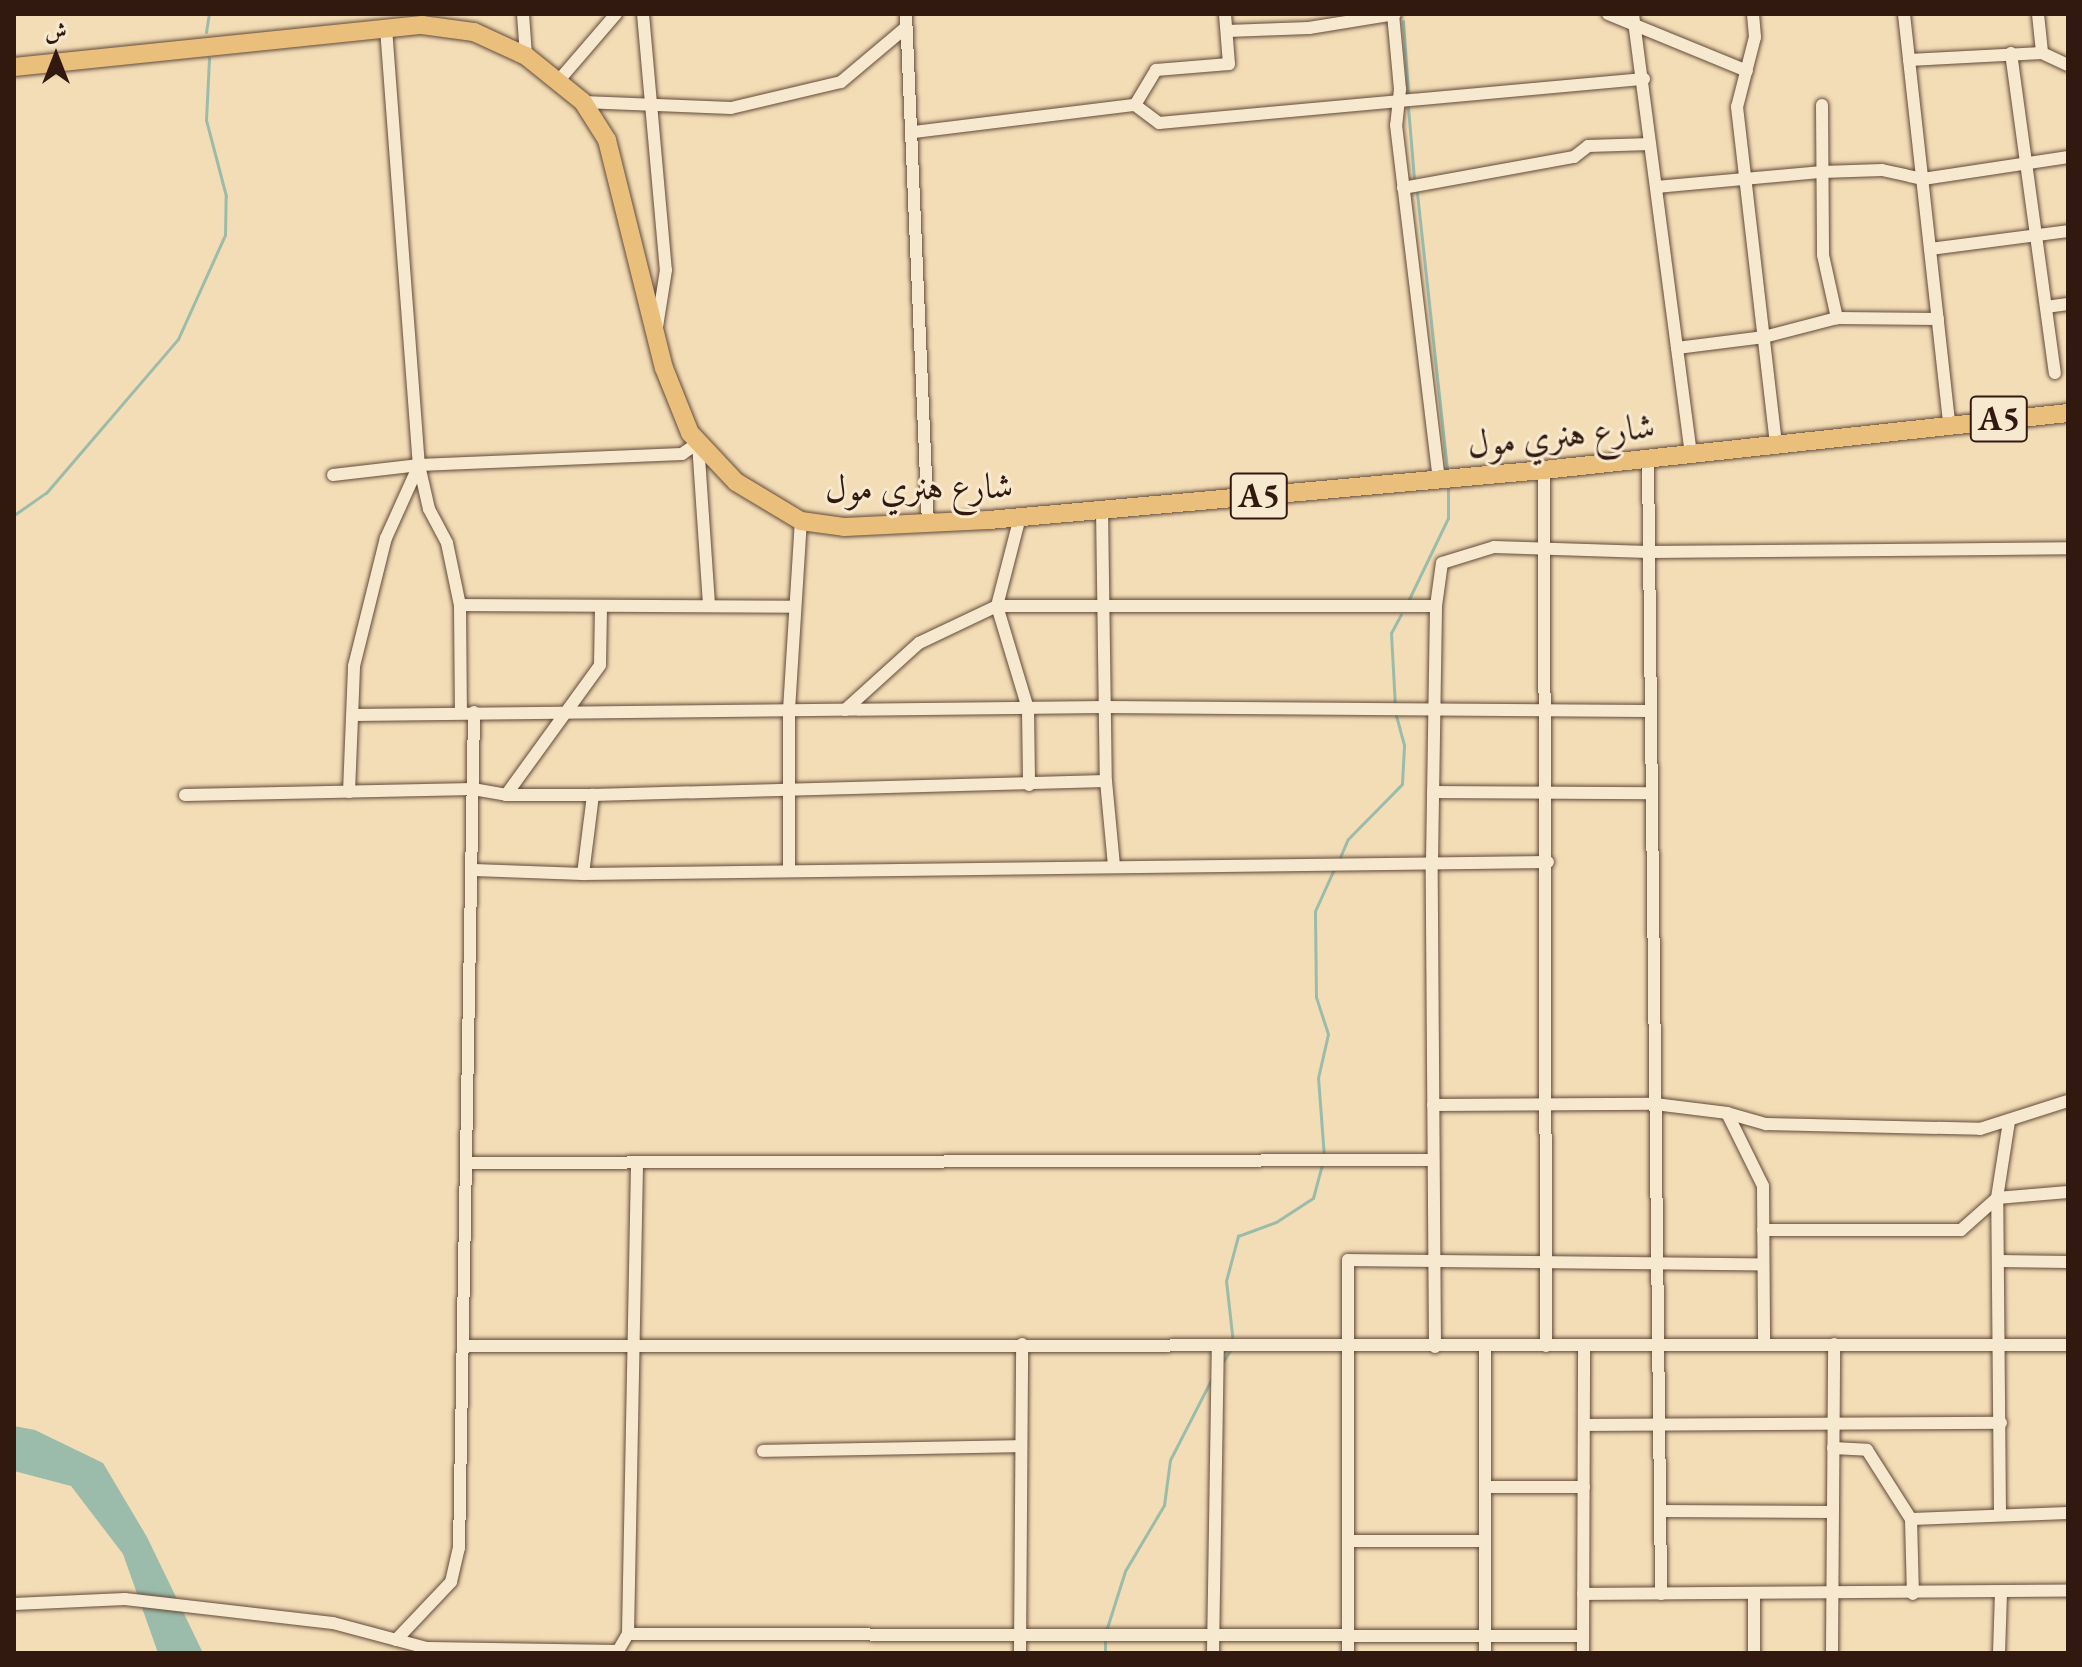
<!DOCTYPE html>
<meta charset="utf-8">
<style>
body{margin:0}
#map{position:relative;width:2082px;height:1667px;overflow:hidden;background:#f3ddb6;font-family:"EB Garamond",Amiri,serif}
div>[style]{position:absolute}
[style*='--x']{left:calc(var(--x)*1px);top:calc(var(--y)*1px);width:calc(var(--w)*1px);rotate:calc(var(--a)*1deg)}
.water>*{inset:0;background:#9cbcab}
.stream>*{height:3px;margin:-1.5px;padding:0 1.5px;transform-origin:1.5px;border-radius:1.5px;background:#9cbcab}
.roads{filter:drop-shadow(0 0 2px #624a3a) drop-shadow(0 0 2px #624a3a)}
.minor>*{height:12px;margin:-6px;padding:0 6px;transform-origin:6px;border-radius:6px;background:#f7e9d0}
.highway>*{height:18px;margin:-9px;padding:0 9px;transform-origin:9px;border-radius:9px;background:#eabe7b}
span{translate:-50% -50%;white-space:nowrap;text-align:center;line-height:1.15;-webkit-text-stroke:6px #f7e9d0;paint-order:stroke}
.shield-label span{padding:2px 6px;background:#f7e9d0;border:2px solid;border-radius:6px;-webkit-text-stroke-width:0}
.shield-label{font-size:34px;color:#311910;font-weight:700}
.street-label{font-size:36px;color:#311910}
.frame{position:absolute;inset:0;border:16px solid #311910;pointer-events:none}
.north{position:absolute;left:16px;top:16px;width:80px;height:80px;-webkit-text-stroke:6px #f7e9d0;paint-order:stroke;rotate:0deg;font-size:22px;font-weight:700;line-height:32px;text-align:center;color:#311910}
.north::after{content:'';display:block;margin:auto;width:28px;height:36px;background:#311910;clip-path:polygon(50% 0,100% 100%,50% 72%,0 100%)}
</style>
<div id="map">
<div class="water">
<div style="clip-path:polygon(14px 1426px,35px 1430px,103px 1463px,147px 1537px,203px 1653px,158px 1653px,123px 1554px,71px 1486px,14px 1471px)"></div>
</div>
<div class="stream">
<div style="--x:1403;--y:21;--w:71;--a:86"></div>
<div style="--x:206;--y:32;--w:18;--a:-81"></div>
<div style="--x:1408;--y:107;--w:71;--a:85.2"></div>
<div style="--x:1417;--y:193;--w:279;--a:83.8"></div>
<div style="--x:14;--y:515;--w:39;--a:-35"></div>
<div style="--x:46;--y:493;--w:203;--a:-49.4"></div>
<div style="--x:178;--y:339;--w:114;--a:-65.7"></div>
<div style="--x:225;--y:235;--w:39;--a:-89"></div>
<div style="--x:226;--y:196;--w:79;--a:-104.7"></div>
<div style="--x:206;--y:120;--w:62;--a:-87.2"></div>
<div style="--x:1409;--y:599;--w:90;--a:-64.3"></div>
<div style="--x:1448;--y:518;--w:30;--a:-90"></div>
<div style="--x:1395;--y:707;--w:74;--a:-93.1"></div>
<div style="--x:1391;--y:633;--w:21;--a:-62"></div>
<div style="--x:1338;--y:862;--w:25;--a:-67"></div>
<div style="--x:1348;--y:839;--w:77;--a:-45.5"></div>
<div style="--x:1402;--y:784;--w:39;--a:-87"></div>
<div style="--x:1404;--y:745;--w:31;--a:-105"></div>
<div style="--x:1324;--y:1157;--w:79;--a:-94.3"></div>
<div style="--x:1318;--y:1078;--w:45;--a:-77.2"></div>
<div style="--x:1328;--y:1034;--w:39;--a:-108"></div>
<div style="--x:1316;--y:997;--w:86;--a:-90.7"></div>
<div style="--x:1315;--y:911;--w:46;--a:-65.7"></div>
<div style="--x:1233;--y:1343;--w:62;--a:-96.4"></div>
<div style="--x:1226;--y:1281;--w:47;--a:-75.1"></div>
<div style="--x:1238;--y:1236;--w:40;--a:-20.2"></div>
<div style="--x:1276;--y:1222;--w:44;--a:-33"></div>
<div style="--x:1313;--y:1198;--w:35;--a:-75"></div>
<div style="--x:1222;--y:1363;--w:17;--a:-57"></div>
<div style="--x:1106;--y:1631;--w:63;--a:-72.4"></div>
<div style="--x:1125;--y:1571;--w:77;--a:-59.4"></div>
<div style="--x:1164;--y:1505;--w:45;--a:-82.4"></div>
<div style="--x:1170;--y:1460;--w:94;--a:-62.9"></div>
<div style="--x:1105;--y:1639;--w:14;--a:90"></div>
</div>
<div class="roads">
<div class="minor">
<div style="--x:523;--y:14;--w:42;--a:85.9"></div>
<div style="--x:643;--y:14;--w:257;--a:84.9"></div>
<div style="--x:666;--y:270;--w:58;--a:99"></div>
<div style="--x:906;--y:14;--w:511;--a:87.53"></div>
<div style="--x:1393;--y:14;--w:75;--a:84.7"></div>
<div style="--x:1400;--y:89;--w:36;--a:96"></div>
<div style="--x:1396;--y:125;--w:358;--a:83.1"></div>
<div style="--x:1608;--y:14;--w:150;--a:22.3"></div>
<div style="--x:1633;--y:14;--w:444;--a:82.5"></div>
<div style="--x:1753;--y:14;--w:23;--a:85"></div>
<div style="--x:1755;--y:37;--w:72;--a:104.4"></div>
<div style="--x:1737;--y:107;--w:338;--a:83.4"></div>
<div style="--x:1904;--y:14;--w:412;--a:83.7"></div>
<div style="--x:2038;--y:14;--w:39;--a:84"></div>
<div style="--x:386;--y:28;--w:438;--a:85.7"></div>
<div style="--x:419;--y:465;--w:45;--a:77.2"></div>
<div style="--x:429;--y:509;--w:38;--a:62"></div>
<div style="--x:447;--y:543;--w:63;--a:78.2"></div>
<div style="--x:460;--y:605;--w:107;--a:89.5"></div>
<div style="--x:1227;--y:31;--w:82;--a:-2.1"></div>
<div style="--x:1309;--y:28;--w:87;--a:-9.2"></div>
<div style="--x:2011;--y:53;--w:323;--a:82.2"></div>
<div style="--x:1909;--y:60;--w:133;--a:-3"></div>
<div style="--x:2042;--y:53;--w:29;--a:25"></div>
<div style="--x:560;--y:79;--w:86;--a:-49.3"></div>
<div style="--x:583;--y:102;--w:148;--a:2.3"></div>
<div style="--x:731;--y:108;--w:113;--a:-13.3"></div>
<div style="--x:841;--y:82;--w:82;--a:-40.1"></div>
<div style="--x:1135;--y:105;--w:30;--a:37"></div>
<div style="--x:1159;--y:123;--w:487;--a:-5.2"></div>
<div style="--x:1822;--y:105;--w:150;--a:89.6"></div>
<div style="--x:1823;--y:255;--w:65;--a:77.5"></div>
<div style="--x:914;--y:132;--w:223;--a:-7"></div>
<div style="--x:1135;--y:105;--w:41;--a:-59"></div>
<div style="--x:1156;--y:70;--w:73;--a:-4.7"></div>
<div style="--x:1229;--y:64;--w:50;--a:-94.6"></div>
<div style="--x:1656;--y:187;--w:167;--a:-5.2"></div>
<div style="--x:1822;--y:172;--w:60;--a:-1.9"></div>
<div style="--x:1882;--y:170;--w:42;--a:12.4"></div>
<div style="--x:1923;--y:179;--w:147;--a:-8.6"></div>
<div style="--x:1403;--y:188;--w:174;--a:-10.3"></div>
<div style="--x:1574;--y:157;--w:18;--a:-38"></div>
<div style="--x:1588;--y:146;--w:62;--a:-1.8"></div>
<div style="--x:1930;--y:249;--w:139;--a:-7.4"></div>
<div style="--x:2046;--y:307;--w:22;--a:-8"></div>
<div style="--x:1677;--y:348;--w:88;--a:-7.2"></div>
<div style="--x:1764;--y:337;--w:75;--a:-14.6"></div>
<div style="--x:1837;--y:318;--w:101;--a:0.6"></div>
<div style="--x:698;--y:443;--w:162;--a:86.1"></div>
<div style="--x:1648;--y:459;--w:1135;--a:89.34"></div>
<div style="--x:1544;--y:470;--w:876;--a:89.87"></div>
<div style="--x:333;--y:475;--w:87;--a:-6.6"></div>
<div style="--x:419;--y:465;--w:263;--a:-2.4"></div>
<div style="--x:682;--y:454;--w:19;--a:-35"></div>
<div style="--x:1102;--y:508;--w:273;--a:89.2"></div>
<div style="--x:1106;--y:781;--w:84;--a:84.6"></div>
<div style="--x:1020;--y:517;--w:92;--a:104.5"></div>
<div style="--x:997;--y:606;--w:108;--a:73.2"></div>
<div style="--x:1028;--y:709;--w:76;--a:89.2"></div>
<div style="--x:460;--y:605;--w:333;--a:0.3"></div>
<div style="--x:845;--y:710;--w:100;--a:-42.2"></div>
<div style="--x:919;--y:643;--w:86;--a:-25.4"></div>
<div style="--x:997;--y:606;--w:439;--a:0"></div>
<div style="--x:353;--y:715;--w:752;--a:-0.61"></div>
<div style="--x:1105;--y:707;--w:543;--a:0.42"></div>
<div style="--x:349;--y:792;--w:126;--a:-87.7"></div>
<div style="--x:354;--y:666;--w:132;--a:-76"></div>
<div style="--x:386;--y:538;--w:80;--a:-65.7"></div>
<div style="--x:1433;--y:792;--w:216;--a:0.3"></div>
<div style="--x:185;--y:795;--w:288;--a:-1.2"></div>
<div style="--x:473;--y:789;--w:34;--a:10"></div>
<div style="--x:506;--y:795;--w:87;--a:0"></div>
<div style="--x:593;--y:795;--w:513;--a:-1.56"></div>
<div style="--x:506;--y:795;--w:160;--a:-54.1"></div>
<div style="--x:600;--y:665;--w:58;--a:-89"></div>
<div style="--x:474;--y:870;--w:109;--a:2.1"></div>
<div style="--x:583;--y:874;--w:965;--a:-0.71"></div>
<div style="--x:789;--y:870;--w:160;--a:-90"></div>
<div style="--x:789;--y:710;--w:189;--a:-86.4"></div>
<div style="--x:583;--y:874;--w:80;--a:-82.8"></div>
<div style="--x:1433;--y:1105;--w:222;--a:-0.3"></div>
<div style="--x:1655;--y:1104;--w:73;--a:7.1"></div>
<div style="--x:1727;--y:1113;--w:41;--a:15.8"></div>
<div style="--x:1766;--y:1124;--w:214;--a:1.3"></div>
<div style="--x:1980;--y:1129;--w:92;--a:-17.7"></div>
<div style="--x:1727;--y:1113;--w:81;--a:63.7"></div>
<div style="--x:1763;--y:1186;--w:158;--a:89.6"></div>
<div style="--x:469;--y:1163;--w:964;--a:-0.18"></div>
<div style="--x:1763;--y:1230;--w:198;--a:0"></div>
<div style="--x:1961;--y:1230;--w:48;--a:-41.6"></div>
<div style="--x:1997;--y:1198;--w:71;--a:-4.8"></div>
<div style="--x:1999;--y:1261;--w:69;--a:0.8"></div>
<div style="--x:465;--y:1346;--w:1603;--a:-0.04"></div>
<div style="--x:1485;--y:1346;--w:307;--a:90"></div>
<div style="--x:1435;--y:1347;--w:485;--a:-90.4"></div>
<div style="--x:1432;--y:862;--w:256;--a:-89.1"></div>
<div style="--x:1436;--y:606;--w:43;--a:-82.1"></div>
<div style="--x:1442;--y:563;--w:54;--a:-17.1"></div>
<div style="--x:1494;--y:547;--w:154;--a:1.9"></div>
<div style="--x:1648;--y:552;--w:420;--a:-0.5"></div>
<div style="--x:1584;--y:1425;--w:417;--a:-0.3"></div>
<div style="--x:1833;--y:1448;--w:34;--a:3"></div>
<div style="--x:1867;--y:1450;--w:82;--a:57.5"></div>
<div style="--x:1911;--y:1519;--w:75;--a:88.5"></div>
<div style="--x:763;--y:1451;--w:258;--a:-1.1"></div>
<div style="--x:1485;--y:1487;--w:99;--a:0"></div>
<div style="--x:1661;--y:1511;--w:172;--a:0.3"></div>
<div style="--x:2000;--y:1515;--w:317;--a:-90.5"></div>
<div style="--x:1997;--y:1198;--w:78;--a:-81.1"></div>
<div style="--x:1911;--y:1519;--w:157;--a:-2.2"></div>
<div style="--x:1348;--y:1541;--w:137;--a:0"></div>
<div style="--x:1583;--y:1594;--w:485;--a:-0.4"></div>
<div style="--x:14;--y:1604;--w:111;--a:-2.6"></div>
<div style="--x:125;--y:1599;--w:209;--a:6.6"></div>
<div style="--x:333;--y:1623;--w:97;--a:14.9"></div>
<div style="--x:427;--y:1648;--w:191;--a:0.9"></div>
<div style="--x:618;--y:1651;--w:20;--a:-60"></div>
<div style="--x:628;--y:1634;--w:471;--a:-88.9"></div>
<div style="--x:628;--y:1634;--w:955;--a:0.12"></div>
<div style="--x:396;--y:1640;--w:80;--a:-46.5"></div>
<div style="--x:451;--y:1582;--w:35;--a:-77"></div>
<div style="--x:459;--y:1548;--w:836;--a:-88.97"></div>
<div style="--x:1020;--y:1653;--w:309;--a:-89.6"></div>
<div style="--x:1213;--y:1653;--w:307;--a:-89.1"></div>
<div style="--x:1348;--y:1653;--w:393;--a:-90"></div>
<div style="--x:1348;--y:1260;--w:414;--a:0.6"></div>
<div style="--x:1583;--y:1653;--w:308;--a:-89.8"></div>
<div style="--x:1754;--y:1653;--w:58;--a:-90"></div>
<div style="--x:1832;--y:1653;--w:309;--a:-89.6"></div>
<div style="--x:1999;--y:1653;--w:61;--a:-88.1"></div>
</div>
<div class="highway">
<div style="--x:14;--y:67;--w:410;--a:-5.9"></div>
<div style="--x:422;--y:25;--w:52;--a:7.7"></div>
<div style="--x:474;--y:32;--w:57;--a:24.8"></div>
<div style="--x:526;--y:56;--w:73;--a:38.9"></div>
<div style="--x:583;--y:102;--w:45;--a:57.7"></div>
<div style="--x:607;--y:140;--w:235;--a:76"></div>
<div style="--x:664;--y:368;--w:70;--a:68.2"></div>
<div style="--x:690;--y:433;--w:67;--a:46.8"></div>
<div style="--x:736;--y:482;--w:76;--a:31"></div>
<div style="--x:801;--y:521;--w:43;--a:7.9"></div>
<div style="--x:844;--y:527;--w:145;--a:-2.8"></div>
<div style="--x:989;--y:520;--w:557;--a:-5.15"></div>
<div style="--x:1544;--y:470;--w:527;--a:-6.21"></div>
</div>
</div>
<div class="shield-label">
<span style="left:1999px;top:419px">A5</span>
<span style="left:1259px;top:496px">A5</span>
</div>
<div class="street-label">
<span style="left:1561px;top:435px;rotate:-6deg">شارع هنري مول</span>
<span style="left:919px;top:487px;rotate:-1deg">شارع هنري مول</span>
</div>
<div class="frame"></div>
<div class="north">ش</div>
</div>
